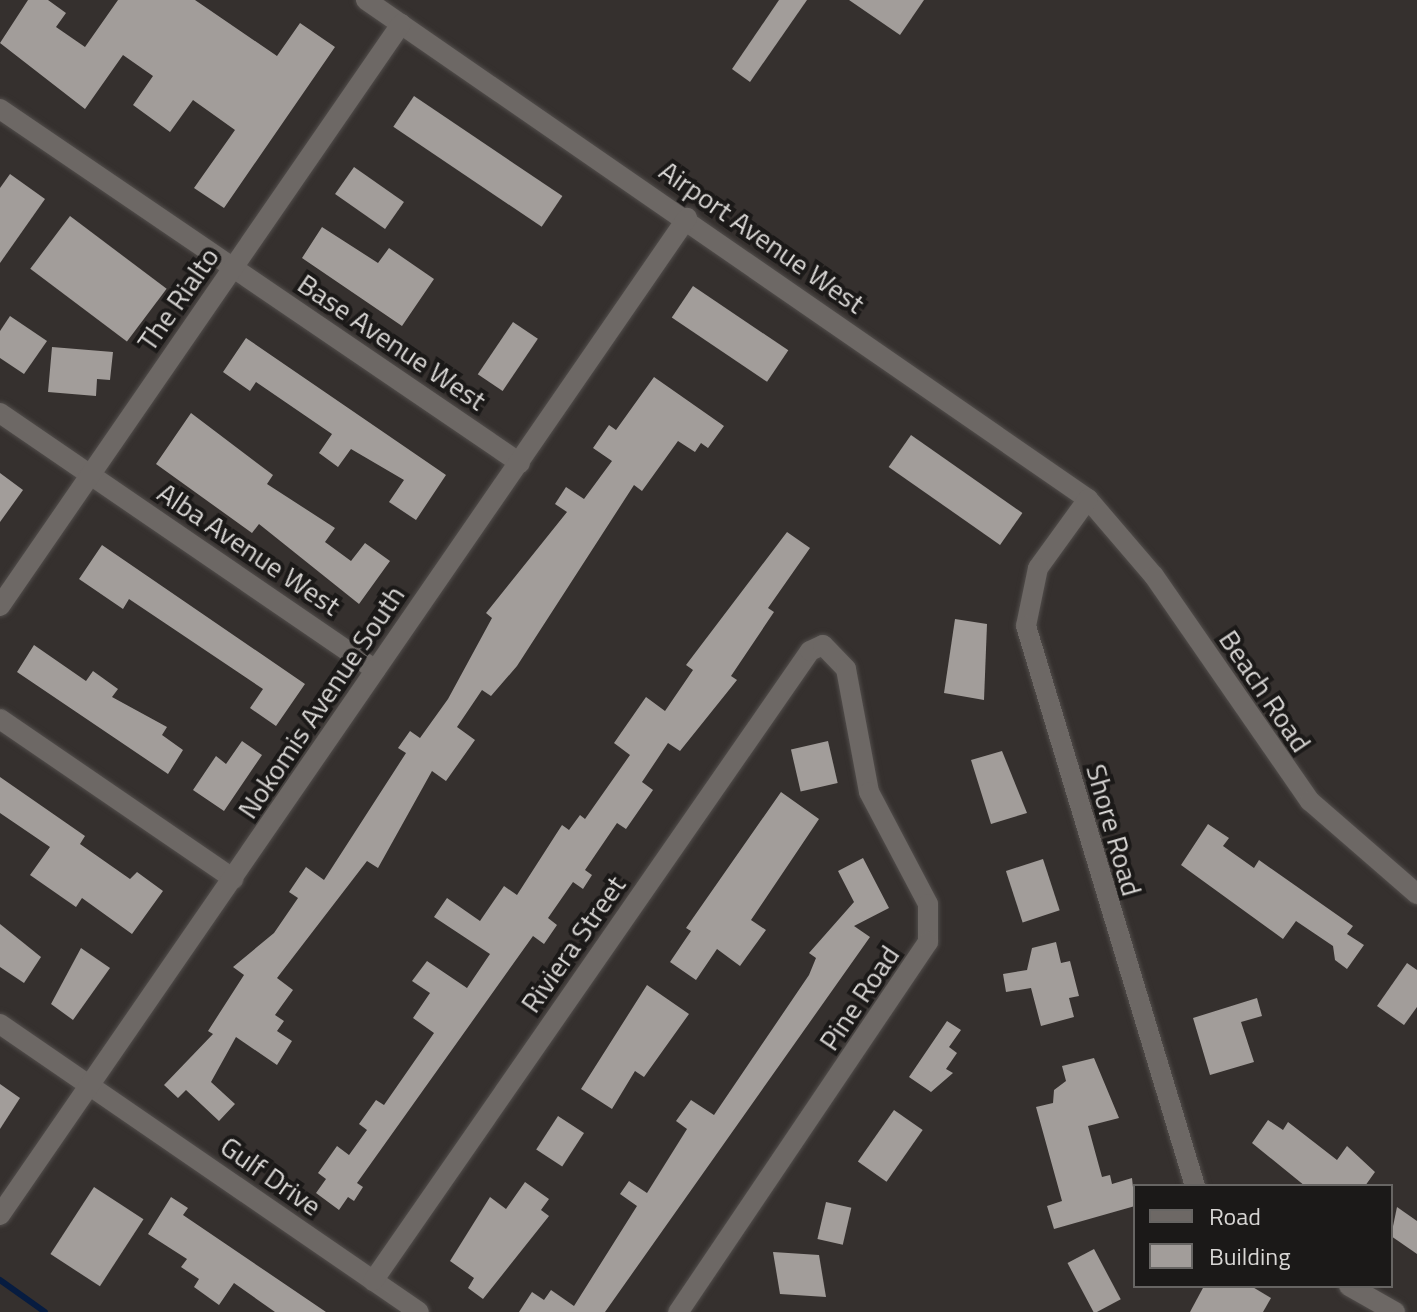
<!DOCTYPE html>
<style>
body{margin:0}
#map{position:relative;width:1417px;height:1312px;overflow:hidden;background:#35302e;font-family:"Titillium Web",sans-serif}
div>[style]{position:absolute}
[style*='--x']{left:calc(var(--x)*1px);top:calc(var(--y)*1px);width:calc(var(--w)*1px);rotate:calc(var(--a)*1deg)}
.stream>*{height:6px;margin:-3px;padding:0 3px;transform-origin:3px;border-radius:3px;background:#071c40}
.building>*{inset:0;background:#a29d9a;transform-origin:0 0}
.roads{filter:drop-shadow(0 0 2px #514d4b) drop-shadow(0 0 2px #514d4b)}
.minor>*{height:20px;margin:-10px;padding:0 10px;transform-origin:10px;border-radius:10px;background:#6d6865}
span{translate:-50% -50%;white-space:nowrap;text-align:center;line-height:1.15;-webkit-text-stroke:8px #1b1918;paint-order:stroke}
.street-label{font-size:28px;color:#d8d6d4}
.legend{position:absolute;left:1133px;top:1184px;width:260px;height:104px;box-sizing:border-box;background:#1b1918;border:2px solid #676563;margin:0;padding:10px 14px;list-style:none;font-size:24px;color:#d8d6d4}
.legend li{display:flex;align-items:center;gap:16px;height:40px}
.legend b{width:40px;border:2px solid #676563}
</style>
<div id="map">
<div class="stream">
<div style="--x:0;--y:1280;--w:55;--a:35.4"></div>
</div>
<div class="building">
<div style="clip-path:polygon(28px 0,48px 0,66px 13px,56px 27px,85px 47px,118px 0,195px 0,277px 56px,300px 23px,335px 47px,224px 208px,194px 188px,235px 130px,193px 100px,170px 132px,133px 105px,153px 76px,123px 55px,85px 109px,0 43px)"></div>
<div style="clip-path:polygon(779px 0,807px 0,750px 82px,732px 69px)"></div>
<div style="clip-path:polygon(849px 0,924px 0,900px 35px)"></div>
<div style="left:414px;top:96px;width:179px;height:37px;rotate:34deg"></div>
<div style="left:354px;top:167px;width:61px;height:33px;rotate:35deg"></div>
<div style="clip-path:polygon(10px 174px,45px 199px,0 263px,0 188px)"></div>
<div style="left:70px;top:216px;width:121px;height:66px;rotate:37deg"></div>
<div style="clip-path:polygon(322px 227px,378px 263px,389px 248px,434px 279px,402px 326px,302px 258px)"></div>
<div style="left:693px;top:286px;width:115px;height:38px;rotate:34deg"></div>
<div style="clip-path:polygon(10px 316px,47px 341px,24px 374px,0 358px,0 331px)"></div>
<div style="left:513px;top:322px;width:30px;height:63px;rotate:34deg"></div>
<div style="clip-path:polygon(246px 338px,446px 475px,416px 520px,389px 502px,404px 480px,351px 449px,338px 467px,319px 453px,332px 434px,256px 382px,250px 391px,223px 372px)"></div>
<div style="clip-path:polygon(52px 347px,113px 352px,110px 380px,97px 379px,96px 396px,48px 392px)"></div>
<div style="clip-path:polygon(654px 377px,724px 426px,708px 448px,701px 443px,695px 452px,678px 441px,642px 491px,634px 485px,517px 666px,491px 696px,482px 690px,457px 727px,475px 740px,446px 781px,432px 771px,378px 868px,367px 861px,277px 978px,293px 990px,275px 1015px,284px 1021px,277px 1031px,292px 1041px,277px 1065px,236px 1037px,211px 1082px,235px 1104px,219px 1121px,186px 1090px,178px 1098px,164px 1085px,213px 1034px,208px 1031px,244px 975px,233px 967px,274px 933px,298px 898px,289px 892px,306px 867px,324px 880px,406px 753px,398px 748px,410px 731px,420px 738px,448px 699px,492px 618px,486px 613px,567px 512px,555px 504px,566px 487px,584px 499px,612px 461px,593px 448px,609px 425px,616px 430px)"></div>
<div style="clip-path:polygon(191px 413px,273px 475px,267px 484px,335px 528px,325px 542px,351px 561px,365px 543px,390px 561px,359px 604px,259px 524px,252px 533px,156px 464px)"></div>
<div style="left:911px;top:435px;width:136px;height:39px;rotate:35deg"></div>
<div style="clip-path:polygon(0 473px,23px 490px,0 522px)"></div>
<div style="clip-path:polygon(787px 532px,810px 548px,768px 608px,774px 612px,731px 676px,737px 680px,680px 751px,668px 743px,642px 782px,653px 790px,626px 829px,617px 823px,585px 870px,592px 875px,583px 889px,573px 882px,548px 918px,557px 925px,544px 944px,533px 936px,357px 1183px,363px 1187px,354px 1201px,348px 1197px,339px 1210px,316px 1193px,326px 1179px,318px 1173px,337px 1146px,349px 1155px,367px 1130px,359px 1124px,376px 1100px,384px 1105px,434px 1033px,413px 1018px,430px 993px,412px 981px,427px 961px,467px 988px,490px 954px,434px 917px,447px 898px,480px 921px,504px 886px,517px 895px,562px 825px,569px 830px,580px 815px,585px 819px,630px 755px,614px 743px,646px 697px,665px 711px,693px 670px,686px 665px)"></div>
<div style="clip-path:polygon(102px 545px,305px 684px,276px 726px,250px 708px,263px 689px,129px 599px,123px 609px,79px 579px)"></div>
<div style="clip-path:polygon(955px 619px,987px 624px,984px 700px,944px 693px)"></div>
<div style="clip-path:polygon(34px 645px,86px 681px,93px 671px,118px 689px,112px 697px,167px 727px,162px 735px,183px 750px,168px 774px,17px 672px)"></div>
<div style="clip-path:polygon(242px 741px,262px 755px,224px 811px,193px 790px,216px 756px,226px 764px)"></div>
<div style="left:828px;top:741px;width:43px;height:38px;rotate:77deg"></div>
<div style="clip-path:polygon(1002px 751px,1027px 813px,991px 824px,971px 760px)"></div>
<div style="clip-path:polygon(0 777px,85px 836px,80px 844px,130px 879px,137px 872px,163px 891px,132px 934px,82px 898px,76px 907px,30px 875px,50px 847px,0 813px)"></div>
<div style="clip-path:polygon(781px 792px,819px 819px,751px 920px,766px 930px,740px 966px,717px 949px,696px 980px,670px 962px,691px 931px,686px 928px)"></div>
<div style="clip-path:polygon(1208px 824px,1229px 838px,1223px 846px,1254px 868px,1259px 860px,1353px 926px,1347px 934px,1364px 945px,1347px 969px,1335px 960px,1333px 946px,1296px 921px,1283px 939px,1181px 865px)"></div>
<div style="clip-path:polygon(863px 858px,889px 908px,854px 926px,870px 937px,605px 1312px,519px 1312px,532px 1292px,544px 1300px,551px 1290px,574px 1306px,637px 1206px,620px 1194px,629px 1181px,647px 1193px,687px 1129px,676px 1121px,691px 1100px,714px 1115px,809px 975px,816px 958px,809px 953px,854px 902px,838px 871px)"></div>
<div style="left:1043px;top:859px;width:54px;height:39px;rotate:72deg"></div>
<div style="clip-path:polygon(0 924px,41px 957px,24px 983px,0 967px)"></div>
<div style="clip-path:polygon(1056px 942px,1061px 963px,1070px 961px,1079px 996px,1069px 998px,1074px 1017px,1041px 1026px,1031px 988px,1006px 992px,1003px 974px,1027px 970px,1032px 948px)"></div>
<div style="clip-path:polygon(81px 948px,110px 968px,73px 1020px,51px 1004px)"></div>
<div style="clip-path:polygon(1407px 963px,1417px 970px,1417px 1007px,1404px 1025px,1377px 1006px)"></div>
<div style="clip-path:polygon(647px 985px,689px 1014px,644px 1077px,635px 1071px,612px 1109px,581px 1089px)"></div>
<div style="clip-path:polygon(1257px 998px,1262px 1016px,1241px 1022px,1254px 1062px,1210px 1075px,1193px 1018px)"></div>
<div style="clip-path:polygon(947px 1021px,961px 1030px,949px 1047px,957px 1053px,946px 1069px,953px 1073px,931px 1092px,909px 1077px)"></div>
<div style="clip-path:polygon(1094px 1058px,1119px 1118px,1088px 1126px,1102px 1177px,1110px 1175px,1112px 1184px,1132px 1178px,1135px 1206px,1054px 1229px,1047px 1206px,1062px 1201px,1036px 1107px,1053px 1103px,1054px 1090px,1066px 1081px,1062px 1066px)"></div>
<div style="clip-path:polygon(0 1084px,20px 1098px,0 1129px)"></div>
<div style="left:894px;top:1110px;width:35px;height:63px;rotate:35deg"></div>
<div style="left:558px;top:1116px;width:31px;height:40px;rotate:33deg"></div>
<div style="clip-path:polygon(1268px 1120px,1283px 1130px,1288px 1122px,1337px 1160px,1347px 1146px,1375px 1172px,1365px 1186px,1305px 1186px,1252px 1143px)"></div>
<div style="clip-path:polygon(525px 1182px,549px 1199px,541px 1210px,549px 1216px,483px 1299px,468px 1288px,474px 1278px,450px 1261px,490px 1197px,506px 1209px)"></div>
<div style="left:94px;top:1187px;width:59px;height:80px;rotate:33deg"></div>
<div style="clip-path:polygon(171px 1197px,188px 1208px,183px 1215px,326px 1312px,275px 1312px,234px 1283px,219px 1305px,194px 1287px,199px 1279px,181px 1267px,187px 1259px,148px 1234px)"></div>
<div style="left:826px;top:1202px;width:26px;height:38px;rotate:13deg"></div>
<div style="clip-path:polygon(1397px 1207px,1417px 1221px,1417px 1254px,1391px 1236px)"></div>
<div style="left:1094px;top:1249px;width:57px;height:30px;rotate:62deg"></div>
<div style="clip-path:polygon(773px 1252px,819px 1255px,826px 1297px,780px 1294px)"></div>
<div style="clip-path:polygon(1204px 1286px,1251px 1286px,1271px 1298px,1263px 1312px,1190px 1312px)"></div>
</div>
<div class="roads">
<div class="minor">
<div style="--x:366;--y:0;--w:878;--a:34.65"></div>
<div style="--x:1088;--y:499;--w:101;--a:49.4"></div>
<div style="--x:1154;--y:576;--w:274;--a:55.3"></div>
<div style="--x:1310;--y:801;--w:142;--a:41"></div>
<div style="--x:0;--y:109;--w:629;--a:34.25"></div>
<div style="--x:0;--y:413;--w:455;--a:34.4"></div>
<div style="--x:1088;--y:499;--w:85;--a:125.9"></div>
<div style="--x:1038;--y:568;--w:59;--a:101.7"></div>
<div style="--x:1026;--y:626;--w:585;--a:73.21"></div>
<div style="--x:0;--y:606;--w:707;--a:-55.43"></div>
<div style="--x:0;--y:719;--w:283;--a:34.4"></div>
<div style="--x:0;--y:1024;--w:508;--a:34.5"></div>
<div style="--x:0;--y:1215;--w:1211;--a:-55.43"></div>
<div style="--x:373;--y:1281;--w:767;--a:-55.25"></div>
<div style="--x:810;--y:651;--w:14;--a:-25"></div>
<div style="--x:823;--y:645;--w:33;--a:46"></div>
<div style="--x:846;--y:669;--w:125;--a:79.4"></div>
<div style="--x:869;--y:792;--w:127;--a:62.2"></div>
<div style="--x:928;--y:904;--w:38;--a:90"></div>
<div style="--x:928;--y:942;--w:447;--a:124"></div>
<div style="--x:1349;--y:1286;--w:53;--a:29.5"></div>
</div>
</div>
<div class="street-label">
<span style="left:762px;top:237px;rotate:35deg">Airport Avenue West</span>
<span style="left:178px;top:299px;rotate:-55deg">The Rialto</span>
<span style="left:392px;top:342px;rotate:34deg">Base Avenue West</span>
<span style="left:249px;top:549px;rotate:34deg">Alba Avenue West</span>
<span style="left:1265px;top:691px;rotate:56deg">Beach Road</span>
<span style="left:321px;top:702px;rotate:-56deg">Nokomis Avenue South</span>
<span style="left:1114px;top:830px;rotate:74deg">Shore Road</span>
<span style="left:573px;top:944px;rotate:-55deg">Riviera Street</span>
<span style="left:859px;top:998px;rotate:-56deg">Pine Road</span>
<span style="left:271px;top:1176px;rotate:35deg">Gulf Drive</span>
</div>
<ul class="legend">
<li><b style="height:10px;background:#6d6865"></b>Road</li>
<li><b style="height:22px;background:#a29d9a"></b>Building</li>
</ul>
</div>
